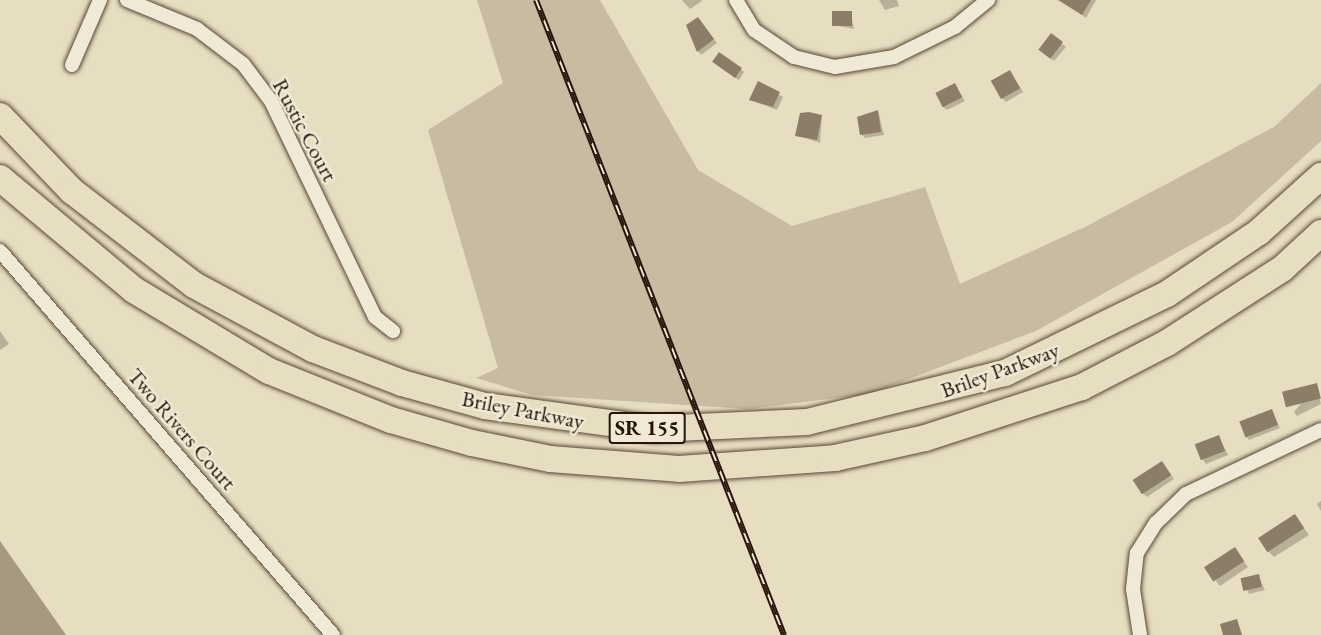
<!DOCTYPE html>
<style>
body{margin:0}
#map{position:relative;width:1321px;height:635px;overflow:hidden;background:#e7ddc0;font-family:"EB Garamond",serif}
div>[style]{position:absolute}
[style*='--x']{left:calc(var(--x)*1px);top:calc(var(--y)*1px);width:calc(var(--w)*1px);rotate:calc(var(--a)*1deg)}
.green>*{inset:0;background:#c7bba1}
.water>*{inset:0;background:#a69982}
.shadow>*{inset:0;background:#0003}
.building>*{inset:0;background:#8b7d68;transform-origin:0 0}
.roads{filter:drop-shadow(0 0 2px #584637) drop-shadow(0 0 2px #584637)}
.minor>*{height:14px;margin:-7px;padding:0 7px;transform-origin:7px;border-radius:7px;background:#efe9d6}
.motorway>*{height:26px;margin:-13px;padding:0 13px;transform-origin:13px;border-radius:13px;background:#e7ddc0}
.rail>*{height:6px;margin-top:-3px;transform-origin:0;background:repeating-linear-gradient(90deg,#efe9d6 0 11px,#281409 0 22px);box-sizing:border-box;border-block:2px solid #281409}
span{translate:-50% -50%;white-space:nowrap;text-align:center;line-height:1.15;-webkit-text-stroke:5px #efe9d6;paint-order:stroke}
.shield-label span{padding:2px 4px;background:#efe9d6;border:2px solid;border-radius:4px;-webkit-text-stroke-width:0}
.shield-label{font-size:21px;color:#281409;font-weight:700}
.street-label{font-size:22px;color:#281409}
</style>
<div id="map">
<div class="green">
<div style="clip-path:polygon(477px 0,600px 0,698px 170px,792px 226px,925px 187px,960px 284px,1087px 226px,1274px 127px,1321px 83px,1321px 141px,1232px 222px,1036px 331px,869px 394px,748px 409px,532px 395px,476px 378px,498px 368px,428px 130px,503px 83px)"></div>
</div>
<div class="water">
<div style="clip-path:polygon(0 541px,66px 635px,0 635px)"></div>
</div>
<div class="shadow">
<div style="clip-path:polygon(682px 0,701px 0,702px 1px,690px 9px)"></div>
<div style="clip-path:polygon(879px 0,897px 0,899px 6px,885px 10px)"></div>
<div style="clip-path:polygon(1073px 0,1096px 0,1086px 18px,1069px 6px)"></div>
<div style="clip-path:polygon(851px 13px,854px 29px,833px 25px)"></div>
<div style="clip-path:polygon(701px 22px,717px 43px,701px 55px,698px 51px)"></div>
<div style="clip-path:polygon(1051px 35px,1066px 47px,1054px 61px,1043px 52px)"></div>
<div style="clip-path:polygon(718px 66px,741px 69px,744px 72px,739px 80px)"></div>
<div style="clip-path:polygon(1010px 72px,1023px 92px,1006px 102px,1002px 98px)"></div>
<div style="clip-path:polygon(759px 83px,783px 97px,777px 110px,751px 100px)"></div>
<div style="clip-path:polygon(955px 85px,965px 101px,947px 110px,943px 107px)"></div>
<div style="clip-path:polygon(878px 111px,884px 135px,865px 138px,861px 134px)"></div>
<div style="clip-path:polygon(822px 116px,820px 143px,797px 135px)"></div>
<div style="clip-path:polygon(0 331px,9px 344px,0 350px)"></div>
<div style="clip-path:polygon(1316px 385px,1321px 404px,1297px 416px,1294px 412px)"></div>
<div style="clip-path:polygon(1271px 411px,1280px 428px,1249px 440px,1246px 436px)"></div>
<div style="clip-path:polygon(1218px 436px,1228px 455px,1206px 464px,1203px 460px)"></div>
<div style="clip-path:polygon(1162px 463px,1174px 479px,1147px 497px,1143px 493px)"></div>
<div style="clip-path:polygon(1321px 501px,1321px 511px,1317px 504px)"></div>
<div style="clip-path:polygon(1295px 516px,1309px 535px,1274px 557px,1268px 551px)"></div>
<div style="clip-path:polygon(1234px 549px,1248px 567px,1220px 586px,1215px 580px)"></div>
<div style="clip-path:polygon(1258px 576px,1265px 590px,1249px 594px,1243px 580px)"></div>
</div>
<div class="building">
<div style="clip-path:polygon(1058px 0,1091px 0,1082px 15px)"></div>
<div style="left:832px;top:11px;width:20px;height:15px"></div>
<div style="clip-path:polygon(698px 17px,714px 39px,697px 52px,686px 25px)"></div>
<div style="left:1051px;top:33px;width:15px;height:21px;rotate:37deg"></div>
<div style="left:719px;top:52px;width:28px;height:12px;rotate:35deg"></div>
<div style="left:1010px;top:70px;width:21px;height:22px;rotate:61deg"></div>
<div style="clip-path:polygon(758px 81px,780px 92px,773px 107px,749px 100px)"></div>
<div style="left:955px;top:83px;width:16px;height:22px;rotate:63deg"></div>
<div style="clip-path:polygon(878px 110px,881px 132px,860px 135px,857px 117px)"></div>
<div style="clip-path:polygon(809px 112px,822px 115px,817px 140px,795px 136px,800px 113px)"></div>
<div style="left:1317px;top:383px;width:16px;height:36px;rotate:76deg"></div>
<div style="left:1272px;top:409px;width:17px;height:35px;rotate:69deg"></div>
<div style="left:1219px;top:435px;width:17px;height:26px;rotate:69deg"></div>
<div style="left:1162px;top:461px;width:17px;height:35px;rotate:57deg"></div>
<div style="left:1295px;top:514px;width:17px;height:44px;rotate:57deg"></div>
<div style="left:1235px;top:547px;width:17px;height:37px;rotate:57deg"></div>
<div style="left:1259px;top:574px;width:13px;height:19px;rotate:77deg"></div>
<div style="clip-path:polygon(1237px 619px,1242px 635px,1223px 635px,1220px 624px)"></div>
</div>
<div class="roads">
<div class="minor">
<div style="--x:127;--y:0;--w:76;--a:22.5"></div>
<div style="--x:197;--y:29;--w:58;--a:37.3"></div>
<div style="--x:243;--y:64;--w:46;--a:52.9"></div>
<div style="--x:271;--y:101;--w:240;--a:64.3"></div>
<div style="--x:375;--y:317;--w:23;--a:38"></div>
<div style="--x:736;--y:0;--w:35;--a:59"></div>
<div style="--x:754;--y:30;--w:48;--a:34"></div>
<div style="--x:794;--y:57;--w:42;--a:13.7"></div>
<div style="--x:835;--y:67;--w:60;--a:-9.6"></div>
<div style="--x:894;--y:57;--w:68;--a:-26.2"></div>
<div style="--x:955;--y:27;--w:43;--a:-39.3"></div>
<div style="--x:72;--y:65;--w:71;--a:-66.7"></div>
<div style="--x:0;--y:251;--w:508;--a:49.07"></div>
<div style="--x:1140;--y:635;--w:47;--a:-98.7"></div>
<div style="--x:1133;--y:589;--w:36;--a:-84"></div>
<div style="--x:1137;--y:553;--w:36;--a:-58"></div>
<div style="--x:1156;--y:523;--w:42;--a:-44"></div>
<div style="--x:1186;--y:494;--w:149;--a:-25.4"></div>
</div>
<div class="motorway">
<div style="--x:0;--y:116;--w:104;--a:46.2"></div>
<div style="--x:72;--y:191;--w:154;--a:37.6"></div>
<div style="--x:194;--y:285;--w:135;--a:28.3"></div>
<div style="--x:313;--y:349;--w:95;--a:20.9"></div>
<div style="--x:402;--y:383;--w:86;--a:15.5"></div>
<div style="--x:485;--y:406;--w:171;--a:7.8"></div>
<div style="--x:654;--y:429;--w:153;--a:-2.6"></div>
<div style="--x:807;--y:422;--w:204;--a:-13.9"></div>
<div style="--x:1005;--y:373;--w:180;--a:-26"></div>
<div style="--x:1167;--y:294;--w:111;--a:-34"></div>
<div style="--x:1259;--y:232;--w:84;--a:-42.1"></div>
<div style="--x:0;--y:178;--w:175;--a:39.9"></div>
<div style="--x:134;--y:290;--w:157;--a:31"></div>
<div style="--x:269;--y:371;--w:131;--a:21.9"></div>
<div style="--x:391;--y:420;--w:84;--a:15.9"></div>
<div style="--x:472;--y:443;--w:80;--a:11.6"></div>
<div style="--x:550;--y:459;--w:129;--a:4.4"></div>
<div style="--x:679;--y:469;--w:156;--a:-4"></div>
<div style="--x:835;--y:458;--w:92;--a:-12.5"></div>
<div style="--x:925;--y:438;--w:165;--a:-18"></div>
<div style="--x:1082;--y:387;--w:96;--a:-27.4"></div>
<div style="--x:1167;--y:343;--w:137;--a:-32.8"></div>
<div style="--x:1282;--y:269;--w:53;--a:-42.7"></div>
</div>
</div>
<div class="rail">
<div style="--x:536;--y:0;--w:682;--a:68.67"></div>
</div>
<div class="shield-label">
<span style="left:647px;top:428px">SR 155</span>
</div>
<div class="street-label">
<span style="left:305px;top:130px;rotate:62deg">Rustic Court</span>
<span style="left:1000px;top:370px;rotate:-20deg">Briley Parkway</span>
<span style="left:523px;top:410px;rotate:11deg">Briley Parkway</span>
<span style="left:182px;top:429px;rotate:49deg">Two Rivers Court</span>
</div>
</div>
